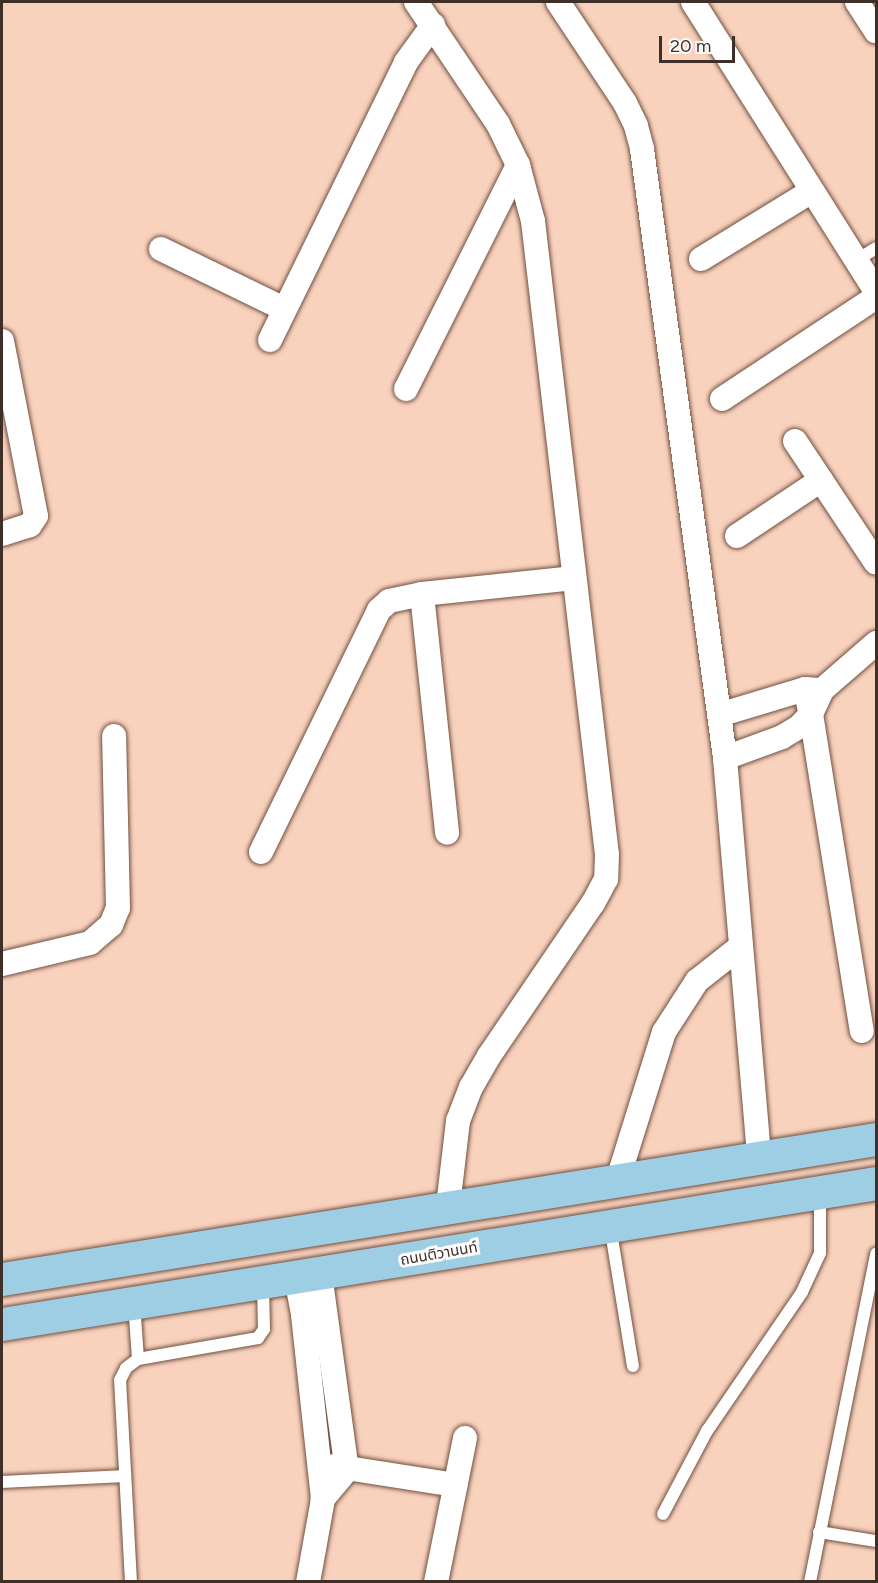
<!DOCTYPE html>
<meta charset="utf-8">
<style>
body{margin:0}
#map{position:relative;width:878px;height:1583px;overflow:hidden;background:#f9d2be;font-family:Figtree,"Noto Sans Thai",sans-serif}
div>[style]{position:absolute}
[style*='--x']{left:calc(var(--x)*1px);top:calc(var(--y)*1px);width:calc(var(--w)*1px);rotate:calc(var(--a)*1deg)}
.roads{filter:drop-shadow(0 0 2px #704f3e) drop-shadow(0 0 2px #704f3e)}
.lane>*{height:12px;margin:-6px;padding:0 6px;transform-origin:6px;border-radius:6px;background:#fff}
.street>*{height:24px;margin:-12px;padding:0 12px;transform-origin:12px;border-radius:12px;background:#fff}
.primary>*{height:33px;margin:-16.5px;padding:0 16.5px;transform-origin:16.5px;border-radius:16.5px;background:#9ecee3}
span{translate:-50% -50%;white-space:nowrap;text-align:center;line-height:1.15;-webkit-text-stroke:6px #fcfcfc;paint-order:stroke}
.street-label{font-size:15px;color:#3e2f28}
.frame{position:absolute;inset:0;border:3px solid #3e2f28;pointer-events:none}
.scale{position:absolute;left:659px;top:36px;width:76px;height:27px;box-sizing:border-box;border:3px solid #3e2f28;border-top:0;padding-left:8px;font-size:18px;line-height:21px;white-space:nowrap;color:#3e2f28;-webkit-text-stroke:4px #fcfcfc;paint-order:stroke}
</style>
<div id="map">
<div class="roads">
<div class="lane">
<div style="--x:857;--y:260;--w:22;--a:-32"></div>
<div style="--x:610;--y:1226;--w:142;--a:80.7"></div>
<div style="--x:134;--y:1303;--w:56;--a:85.9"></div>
<div style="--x:2;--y:1482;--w:123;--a:-2.8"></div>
<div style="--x:663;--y:1514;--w:94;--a:-62.1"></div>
<div style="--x:707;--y:1431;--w:168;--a:-55.6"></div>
<div style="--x:802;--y:1292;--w:43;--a:-65.2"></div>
<div style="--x:820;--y:1253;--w:60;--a:-90"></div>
<div style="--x:819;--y:1532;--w:58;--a:9"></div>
<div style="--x:131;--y:1582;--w:202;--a:-93.1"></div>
<div style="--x:120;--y:1380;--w:13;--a:-63"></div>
<div style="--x:126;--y:1368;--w:15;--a:-37"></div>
<div style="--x:138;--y:1359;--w:122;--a:-9.9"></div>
<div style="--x:258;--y:1338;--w:11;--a:-56"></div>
<div style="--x:264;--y:1329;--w:45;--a:-91.3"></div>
<div style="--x:810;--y:1582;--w:335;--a:-78.6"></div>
</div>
<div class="street">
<div style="--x:416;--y:2;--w:147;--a:56.1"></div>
<div style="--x:498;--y:124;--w:46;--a:64"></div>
<div style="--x:518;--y:165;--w:58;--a:75"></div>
<div style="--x:533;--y:221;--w:638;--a:83.34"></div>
<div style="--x:607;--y:855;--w:24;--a:92"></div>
<div style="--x:606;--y:879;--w:27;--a:118"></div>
<div style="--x:593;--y:903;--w:185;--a:124.2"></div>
<div style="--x:489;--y:1056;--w:36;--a:120"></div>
<div style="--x:471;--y:1087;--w:36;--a:111"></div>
<div style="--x:458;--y:1121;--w:86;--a:96.7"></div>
<div style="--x:558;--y:2;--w:121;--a:56.4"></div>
<div style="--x:625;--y:103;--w:25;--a:64"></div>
<div style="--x:636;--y:126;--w:24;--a:75"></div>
<div style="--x:642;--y:149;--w:615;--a:82.24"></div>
<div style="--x:725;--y:758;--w:401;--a:85.1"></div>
<div style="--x:693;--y:2;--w:342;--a:57.7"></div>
<div style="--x:857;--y:2;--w:35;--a:57"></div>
<div style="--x:161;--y:249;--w:137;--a:26"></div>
<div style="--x:701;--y:259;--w:130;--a:-31.5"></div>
<div style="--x:270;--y:340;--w:309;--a:-63.9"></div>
<div style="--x:406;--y:62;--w:46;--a:-53.9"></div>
<div style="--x:2;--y:341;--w:178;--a:79"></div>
<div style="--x:36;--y:516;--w:11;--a:124"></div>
<div style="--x:30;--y:525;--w:29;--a:162"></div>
<div style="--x:406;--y:389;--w:250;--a:-63.4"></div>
<div style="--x:722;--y:399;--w:185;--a:-33.5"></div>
<div style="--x:795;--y:441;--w:146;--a:56.4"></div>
<div style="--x:737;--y:536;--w:101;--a:-33.7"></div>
<div style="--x:422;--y:594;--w:240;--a:84"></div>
<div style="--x:805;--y:689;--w:26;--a:77"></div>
<div style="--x:811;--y:714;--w:321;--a:80.9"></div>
<div style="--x:719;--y:715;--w:90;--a:-16.8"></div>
<div style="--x:805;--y:689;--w:14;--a:4"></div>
<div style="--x:725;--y:758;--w:61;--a:-20.2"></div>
<div style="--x:782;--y:737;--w:21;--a:-31"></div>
<div style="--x:800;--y:726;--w:16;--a:-47"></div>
<div style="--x:811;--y:714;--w:26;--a:-65"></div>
<div style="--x:822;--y:690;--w:72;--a:-41"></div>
<div style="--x:261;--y:852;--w:269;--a:-64"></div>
<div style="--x:379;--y:610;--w:13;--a:-42"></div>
<div style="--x:389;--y:601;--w:34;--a:-12"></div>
<div style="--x:422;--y:594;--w:153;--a:-6"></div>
<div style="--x:2;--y:964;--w:90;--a:-13.4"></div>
<div style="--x:90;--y:943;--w:28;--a:-41"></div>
<div style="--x:111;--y:925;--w:18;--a:-68"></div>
<div style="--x:118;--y:908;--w:172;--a:-91.3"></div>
<div style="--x:617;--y:1182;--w:157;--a:-72.6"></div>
<div style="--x:664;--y:1032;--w:61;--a:-57.1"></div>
<div style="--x:697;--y:981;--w:55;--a:-38.3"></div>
<div style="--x:320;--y:1274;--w:198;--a:82.2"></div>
<div style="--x:347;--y:1470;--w:38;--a:130"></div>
<div style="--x:296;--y:1278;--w:38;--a:79"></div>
<div style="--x:303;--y:1315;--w:185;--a:83.8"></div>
<div style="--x:323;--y:1499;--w:84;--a:100.2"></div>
<div style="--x:334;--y:1466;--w:123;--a:8.9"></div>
<div style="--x:436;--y:1582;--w:147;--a:-78.6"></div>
</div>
<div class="primary">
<div style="--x:2;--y:1279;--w:885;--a:-9.1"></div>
<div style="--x:2;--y:1324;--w:885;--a:-9.16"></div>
</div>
</div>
<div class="street-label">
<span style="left:439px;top:1254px;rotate:-10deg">ถนนติวานนท์</span>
</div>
<div class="frame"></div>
<div class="scale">20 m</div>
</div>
